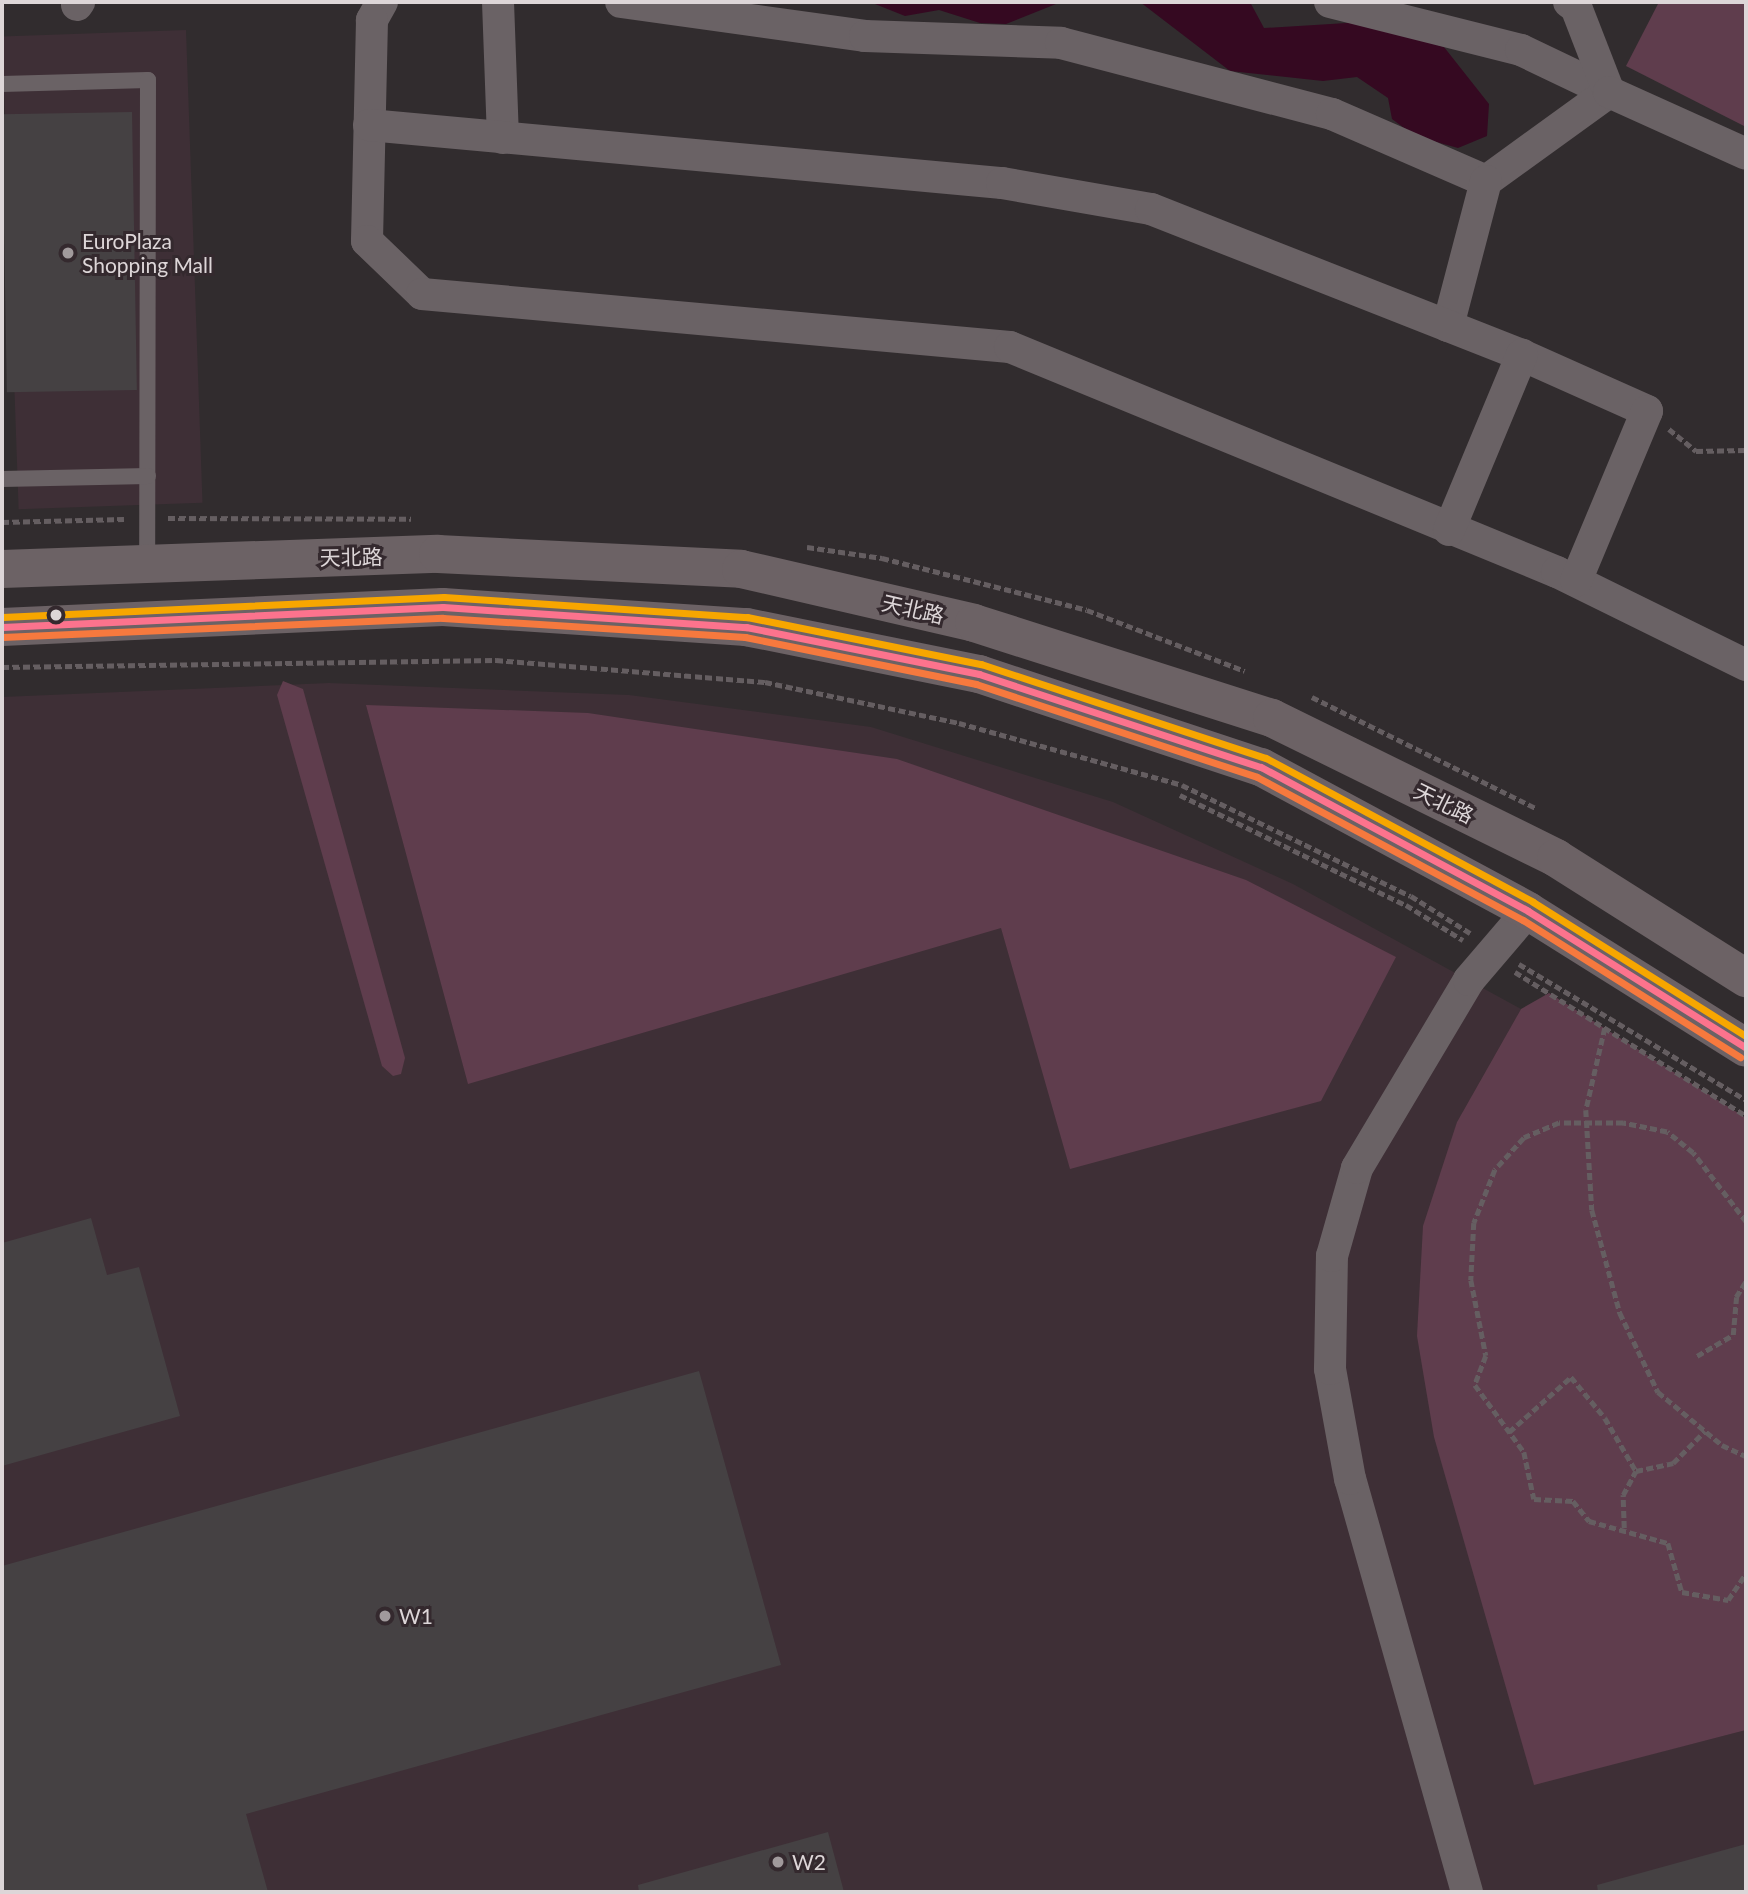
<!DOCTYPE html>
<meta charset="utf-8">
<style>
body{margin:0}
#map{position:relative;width:1748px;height:1894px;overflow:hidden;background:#312c2e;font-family:Lato,"Noto Sans SC",sans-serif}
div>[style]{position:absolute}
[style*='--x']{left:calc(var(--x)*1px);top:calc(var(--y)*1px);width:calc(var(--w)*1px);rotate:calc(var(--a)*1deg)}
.built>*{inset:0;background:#3e2f36;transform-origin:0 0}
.green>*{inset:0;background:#5f3d4d}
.water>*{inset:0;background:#350921}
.building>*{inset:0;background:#454143;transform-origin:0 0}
.path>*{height:4.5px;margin-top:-2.25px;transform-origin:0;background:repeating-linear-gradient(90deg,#655e61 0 7px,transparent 0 10.5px)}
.lane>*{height:16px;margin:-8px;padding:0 8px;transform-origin:8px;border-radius:8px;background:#6a6265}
.street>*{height:32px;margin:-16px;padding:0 16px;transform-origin:16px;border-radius:16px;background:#6a6265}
.primary>*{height:38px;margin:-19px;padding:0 19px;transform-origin:19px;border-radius:19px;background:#6c6265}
.bus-1>*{height:7px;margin:-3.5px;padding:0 3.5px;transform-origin:3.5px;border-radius:3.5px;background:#fc738d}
.bus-2>*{height:7px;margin:-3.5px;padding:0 3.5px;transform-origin:3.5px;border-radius:3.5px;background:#f6793e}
.bus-3>*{height:7px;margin:-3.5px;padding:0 3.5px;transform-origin:3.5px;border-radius:3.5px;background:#f7a600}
.dots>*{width:19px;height:19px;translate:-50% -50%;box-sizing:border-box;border:4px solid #34292e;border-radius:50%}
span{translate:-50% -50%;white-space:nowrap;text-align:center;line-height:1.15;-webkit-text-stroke:6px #34292e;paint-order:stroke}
.poi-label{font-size:21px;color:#ddd6d8}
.left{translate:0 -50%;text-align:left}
.street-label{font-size:21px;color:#ddd6d8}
.frame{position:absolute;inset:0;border:4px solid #ddd6d8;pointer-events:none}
</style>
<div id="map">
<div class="built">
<div style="left:186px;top:30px;width:473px;height:184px;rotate:88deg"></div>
<div style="clip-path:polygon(329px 683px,629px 695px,871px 727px,1113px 802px,1293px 884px,1521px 1009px,1457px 1122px,1534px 1784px,1746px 1730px,1746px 1892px,2px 1892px,2px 697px)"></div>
</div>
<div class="green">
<div style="clip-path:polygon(1659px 2px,1746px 2px,1746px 127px,1626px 66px)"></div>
<div style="clip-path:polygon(283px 681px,303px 689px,405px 1058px,401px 1074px,393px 1076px,382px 1066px,277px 695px)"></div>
<div style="clip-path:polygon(366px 705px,588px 713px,897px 759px,1246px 880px,1396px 957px,1321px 1101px,1070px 1169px,1001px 928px,468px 1084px)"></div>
<div style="clip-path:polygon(1549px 993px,1746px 1118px,1746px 1730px,1534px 1785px,1434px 1437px,1417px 1336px,1423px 1226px,1457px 1122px,1521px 1009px)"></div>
</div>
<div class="water">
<div style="clip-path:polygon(870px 2px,1061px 2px,1006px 24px,980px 23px,939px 10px,905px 16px)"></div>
<div style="clip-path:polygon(1140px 2px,1250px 2px,1264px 28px,1363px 22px,1444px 47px,1489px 104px,1487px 136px,1458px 148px,1415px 136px,1392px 119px,1388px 98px,1357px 77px,1323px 81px,1230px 71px)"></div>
</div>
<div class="building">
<div style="left:132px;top:112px;width:278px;height:130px;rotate:89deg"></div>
<div style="clip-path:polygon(91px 1218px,107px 1275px,139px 1267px,180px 1416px,2px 1466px,2px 1243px)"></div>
<div style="clip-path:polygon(699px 1371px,781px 1665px,246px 1814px,268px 1892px,2px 1892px,2px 1566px)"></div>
<div style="clip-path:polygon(828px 1832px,844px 1892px,639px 1892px,638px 1885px)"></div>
<div style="clip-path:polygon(1746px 1844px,1746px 1892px,1598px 1892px,1597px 1885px)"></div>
</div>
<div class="path">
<div style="--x:1669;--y:429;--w:35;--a:39"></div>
<div style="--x:1696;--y:451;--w:50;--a:-1.1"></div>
<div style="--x:168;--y:518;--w:243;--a:0.2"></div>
<div style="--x:2;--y:522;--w:122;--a:-1.4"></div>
<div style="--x:807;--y:547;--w:76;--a:8.3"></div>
<div style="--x:882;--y:558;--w:211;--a:14.2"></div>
<div style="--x:1087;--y:610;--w:169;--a:21.1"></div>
<div style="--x:2;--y:667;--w:494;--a:-0.8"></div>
<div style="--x:496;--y:660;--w:270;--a:4.7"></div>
<div style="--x:765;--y:682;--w:198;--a:11.9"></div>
<div style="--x:959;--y:723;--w:231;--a:15.5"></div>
<div style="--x:1182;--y:785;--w:254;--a:25.9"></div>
<div style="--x:1411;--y:896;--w:70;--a:32.1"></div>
<div style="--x:1312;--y:697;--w:250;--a:26.4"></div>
<div style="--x:1180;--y:795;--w:251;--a:26"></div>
<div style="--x:1406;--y:905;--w:67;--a:31.6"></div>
<div style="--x:1519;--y:964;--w:265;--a:30.9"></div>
<div style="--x:1515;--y:972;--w:272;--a:31.9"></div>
<div style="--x:1605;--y:1028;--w:84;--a:103"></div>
<div style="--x:1586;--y:1110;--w:100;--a:86.6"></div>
<div style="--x:1592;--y:1210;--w:107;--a:74.8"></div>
<div style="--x:1620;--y:1313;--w:88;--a:64.3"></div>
<div style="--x:1658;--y:1392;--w:83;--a:39.6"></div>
<div style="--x:1722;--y:1445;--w:26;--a:25"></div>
<div style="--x:1746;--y:1222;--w:87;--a:-127.5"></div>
<div style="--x:1693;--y:1153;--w:33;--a:-141"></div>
<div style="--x:1667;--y:1132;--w:45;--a:-168.4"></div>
<div style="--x:1623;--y:1123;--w:64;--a:180"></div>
<div style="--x:1559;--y:1123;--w:38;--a:157"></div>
<div style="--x:1524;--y:1138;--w:43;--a:132.2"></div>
<div style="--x:1495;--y:1170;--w:57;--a:111.6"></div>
<div style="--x:1474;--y:1223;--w:57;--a:93"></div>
<div style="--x:1471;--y:1280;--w:77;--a:78.8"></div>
<div style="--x:1486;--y:1356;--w:31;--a:111"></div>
<div style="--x:1475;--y:1385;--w:83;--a:53.8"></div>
<div style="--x:1524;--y:1452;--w:48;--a:78"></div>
<div style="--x:1534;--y:1499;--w:39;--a:3"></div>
<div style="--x:1573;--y:1501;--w:26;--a:51"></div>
<div style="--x:1589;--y:1521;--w:82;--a:15.6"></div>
<div style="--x:1668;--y:1543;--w:51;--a:74.1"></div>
<div style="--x:1682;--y:1592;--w:47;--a:9.9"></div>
<div style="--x:1728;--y:1600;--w:32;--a:-56"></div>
<div style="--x:1697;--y:1356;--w:42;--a:-30.3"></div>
<div style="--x:1733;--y:1335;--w:38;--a:-85"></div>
<div style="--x:1736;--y:1297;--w:19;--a:-58"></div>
<div style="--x:1509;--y:1432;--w:83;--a:-41.6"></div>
<div style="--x:1571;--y:1377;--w:53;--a:50.3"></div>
<div style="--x:1605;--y:1418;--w:61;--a:59.7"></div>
<div style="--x:1624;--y:1528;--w:33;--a:-92"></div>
<div style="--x:1623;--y:1495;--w:27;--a:-62"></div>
<div style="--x:1636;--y:1471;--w:38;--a:-12"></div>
<div style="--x:1673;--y:1463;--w:45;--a:-45"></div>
</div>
<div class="lane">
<div style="--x:2;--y:84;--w:146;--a:-1.6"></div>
<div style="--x:148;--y:80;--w:482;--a:90.1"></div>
<div style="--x:2;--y:479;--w:146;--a:-1.2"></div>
</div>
<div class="street">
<div style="--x:382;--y:2;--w:21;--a:119"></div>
<div style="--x:372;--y:20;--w:221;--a:91.3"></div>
<div style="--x:367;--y:241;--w:76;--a:43.9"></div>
<div style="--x:422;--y:294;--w:590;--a:5.15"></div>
<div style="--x:1010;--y:347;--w:591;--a:22.36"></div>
<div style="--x:1557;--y:572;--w:211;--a:26.2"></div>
<div style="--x:498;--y:2;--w:136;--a:87.9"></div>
<div style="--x:621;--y:2;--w:246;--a:7.9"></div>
<div style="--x:865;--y:36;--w:196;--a:2"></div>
<div style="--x:1061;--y:43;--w:280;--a:14.7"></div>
<div style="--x:1332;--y:114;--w:168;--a:23.5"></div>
<div style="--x:1330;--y:2;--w:197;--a:14.1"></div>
<div style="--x:1521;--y:50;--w:98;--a:25.5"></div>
<div style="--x:1609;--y:92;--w:152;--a:144.1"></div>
<div style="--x:1486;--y:181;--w:150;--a:104.7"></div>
<div style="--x:1569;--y:2;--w:9;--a:36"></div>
<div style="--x:1576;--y:7;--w:91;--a:68.8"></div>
<div style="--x:1609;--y:92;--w:150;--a:24.3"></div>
<div style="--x:77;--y:5;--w:4;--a:-56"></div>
<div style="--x:369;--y:125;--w:636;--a:5.24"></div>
<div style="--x:1002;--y:183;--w:151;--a:9.9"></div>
<div style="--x:1151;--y:209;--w:399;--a:21.5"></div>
<div style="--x:1522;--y:355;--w:137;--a:24.1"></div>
<div style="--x:1647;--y:411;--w:184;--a:112.7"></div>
<div style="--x:1449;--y:530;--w:190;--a:-67.4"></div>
<div style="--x:1467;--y:1892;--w:429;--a:-105.8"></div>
<div style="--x:1350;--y:1479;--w:112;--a:-100.3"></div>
<div style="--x:1330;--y:1369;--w:113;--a:-89"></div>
<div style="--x:1332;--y:1256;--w:91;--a:-74.1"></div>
<div style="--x:1357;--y:1168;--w:219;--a:-59.2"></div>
<div style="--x:1469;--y:980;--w:91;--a:-49.5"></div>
</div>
<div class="primary">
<div style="--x:2;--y:569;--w:436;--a:-2"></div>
<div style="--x:438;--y:554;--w:303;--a:2.8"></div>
<div style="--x:741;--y:569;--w:239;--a:13"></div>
<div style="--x:974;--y:623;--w:313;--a:17.7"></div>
<div style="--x:1272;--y:718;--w:317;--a:26.2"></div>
<div style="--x:1556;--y:858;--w:225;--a:32.3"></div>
<div style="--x:2;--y:627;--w:441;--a:-2.6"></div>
<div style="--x:443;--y:607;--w:304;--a:3.8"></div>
<div style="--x:746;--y:627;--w:238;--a:11.4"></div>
<div style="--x:979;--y:674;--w:297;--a:18.3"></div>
<div style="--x:1261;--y:767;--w:303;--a:28.3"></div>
<div style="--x:1528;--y:911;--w:257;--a:32.1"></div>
</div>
<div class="bus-1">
<div style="--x:2;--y:627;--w:441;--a:-2.6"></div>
<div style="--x:443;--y:607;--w:304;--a:3.8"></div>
<div style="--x:746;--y:627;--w:238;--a:11.4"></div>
<div style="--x:979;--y:674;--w:297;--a:18.3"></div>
<div style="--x:1261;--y:767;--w:303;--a:28.3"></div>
<div style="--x:1528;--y:911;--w:257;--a:32.1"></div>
</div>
<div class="bus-2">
<div style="--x:2;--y:637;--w:441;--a:-2.5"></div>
<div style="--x:443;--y:618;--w:303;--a:3.6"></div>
<div style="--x:745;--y:637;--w:236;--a:11.5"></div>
<div style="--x:976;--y:684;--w:296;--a:18.3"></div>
<div style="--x:1257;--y:777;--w:302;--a:28.3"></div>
<div style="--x:1523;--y:920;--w:257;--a:32.3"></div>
</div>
<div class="bus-3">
<div style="--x:2;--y:617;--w:442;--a:-2.6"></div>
<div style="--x:444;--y:597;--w:304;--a:3.8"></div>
<div style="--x:747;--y:617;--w:239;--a:11.4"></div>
<div style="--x:981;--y:664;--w:300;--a:18.3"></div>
<div style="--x:1266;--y:758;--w:303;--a:28.3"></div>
<div style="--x:1533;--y:902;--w:252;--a:32.2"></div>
</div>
<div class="dots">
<div style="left:68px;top:253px;background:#a19a9c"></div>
<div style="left:56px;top:615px;background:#ddd6d8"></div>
<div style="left:385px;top:1616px;background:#a19a9c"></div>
<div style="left:778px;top:1862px;background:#a19a9c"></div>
</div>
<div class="poi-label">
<span class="left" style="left:82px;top:253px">EuroPlaza<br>Shopping Mall</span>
<span class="left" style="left:399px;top:1616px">W1</span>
<span class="left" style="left:792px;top:1862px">W2</span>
</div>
<div class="street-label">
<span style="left:351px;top:557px;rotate:-1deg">天北路</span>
<span style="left:913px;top:609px;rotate:13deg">天北路</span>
<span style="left:1444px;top:803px;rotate:26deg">天北路</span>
</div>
<div class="frame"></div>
</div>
